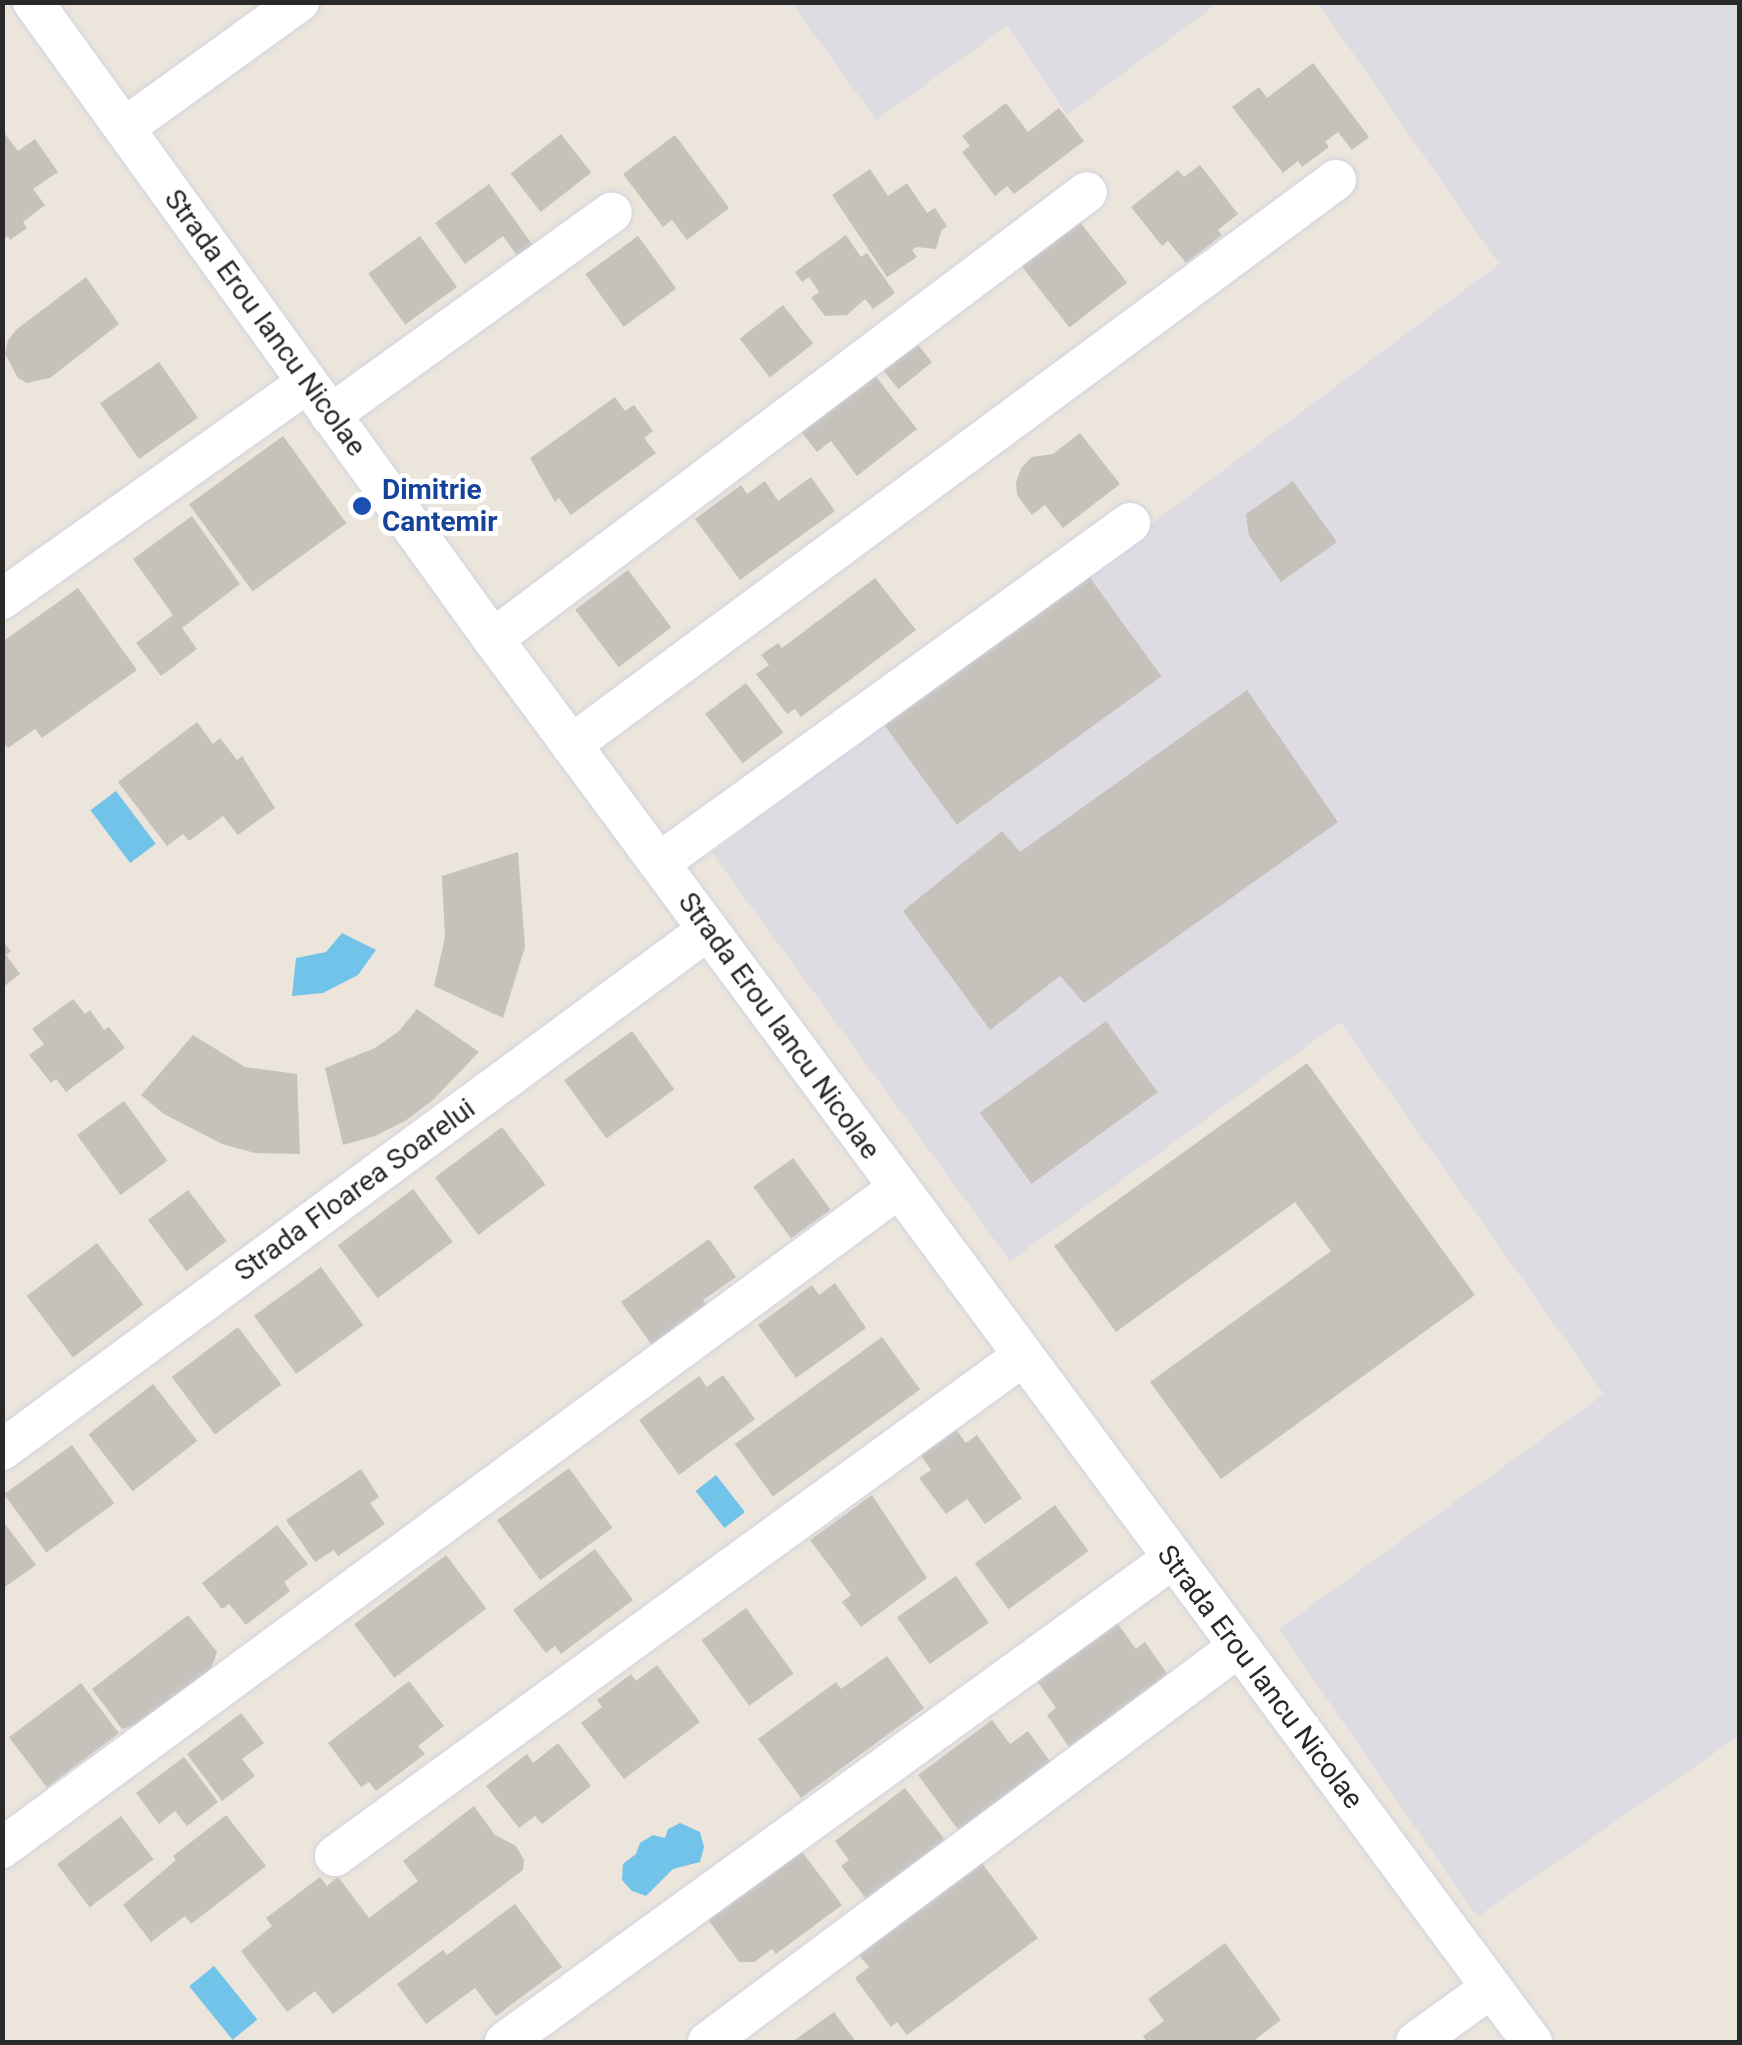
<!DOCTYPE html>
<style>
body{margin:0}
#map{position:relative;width:1742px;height:2045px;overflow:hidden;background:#ebe5db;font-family:Roboto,sans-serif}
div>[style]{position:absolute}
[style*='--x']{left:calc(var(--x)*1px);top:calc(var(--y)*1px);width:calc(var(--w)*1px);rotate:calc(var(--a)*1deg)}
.industrial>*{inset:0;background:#dedce3}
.water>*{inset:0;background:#72c3e9;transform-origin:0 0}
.building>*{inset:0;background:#c6c2bb;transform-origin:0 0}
.roads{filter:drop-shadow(0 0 2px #d0d3e1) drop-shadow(0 0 2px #d0d3e1)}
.minor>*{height:40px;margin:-20px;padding:0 20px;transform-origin:20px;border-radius:20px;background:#fff}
.dots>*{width:28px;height:28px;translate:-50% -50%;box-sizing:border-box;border:5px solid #fff;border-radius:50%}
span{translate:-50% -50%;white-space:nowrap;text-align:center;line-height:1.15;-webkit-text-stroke:10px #fff;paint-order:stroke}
.street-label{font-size:28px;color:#292929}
.transit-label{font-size:28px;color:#164399;font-weight:700}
.left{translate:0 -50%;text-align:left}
.frame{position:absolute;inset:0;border:5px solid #292929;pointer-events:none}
</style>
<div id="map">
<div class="industrial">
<div style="clip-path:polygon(792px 3px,1218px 3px,1067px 115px,1007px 26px,876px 120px)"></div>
<div style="clip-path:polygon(1318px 3px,1739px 3px,1739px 1736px,1477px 1917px,1279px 1629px,1604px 1394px,1340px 1022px,1010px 1261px,712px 853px,1499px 264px)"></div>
</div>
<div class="water">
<div style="left:116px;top:791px;width:66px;height:32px;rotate:53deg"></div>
<div style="clip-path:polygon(342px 933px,376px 950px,358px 975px,323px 993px,292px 996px,296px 958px,326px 952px)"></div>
<div style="left:716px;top:1475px;width:47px;height:26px;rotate:52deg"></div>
<div style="clip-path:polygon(680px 1823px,700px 1832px,704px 1847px,700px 1862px,673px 1869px,646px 1896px,632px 1891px,622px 1880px,623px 1864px,636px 1854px,640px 1843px,653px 1835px,665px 1838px,668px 1829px)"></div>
<div style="left:214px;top:1966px;width:69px;height:32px;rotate:51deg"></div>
</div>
<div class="building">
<div style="clip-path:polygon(1313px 63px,1369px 137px,1352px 150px,1338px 132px,1325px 142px,1329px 147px,1302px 167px,1298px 161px,1283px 173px,1232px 107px,1259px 87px,1267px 98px)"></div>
<div style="clip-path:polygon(1006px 103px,1028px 132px,1059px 108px,1084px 141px,1014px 194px,1007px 186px,995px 196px,962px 152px,970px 146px,962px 136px)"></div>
<div style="clip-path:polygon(2px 130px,18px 151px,35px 139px,58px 172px,33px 189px,45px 205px,23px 222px,27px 228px,10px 240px,8px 236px,2px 240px)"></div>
<div style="left:561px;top:134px;width:49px;height:64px;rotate:52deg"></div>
<div style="clip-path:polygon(675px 135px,729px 208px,687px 240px,672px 220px,663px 227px,623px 174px)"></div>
<div style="clip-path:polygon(1200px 165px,1238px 214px,1218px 230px,1222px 235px,1186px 263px,1168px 241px,1162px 246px,1131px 207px,1178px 170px,1184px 177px)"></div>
<div style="clip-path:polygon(870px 169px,888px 196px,907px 183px,927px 213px,935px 208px,947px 226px,941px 231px,936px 249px,916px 247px,912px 250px,917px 257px,887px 277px,832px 195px)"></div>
<div style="clip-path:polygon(489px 184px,534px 247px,519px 258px,503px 236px,465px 264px,435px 223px)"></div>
<div style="left:1079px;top:221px;width:78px;height:73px;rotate:52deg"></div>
<div style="clip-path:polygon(846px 235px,861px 257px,867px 253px,895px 293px,873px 309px,865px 299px,847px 315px,825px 316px,811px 298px,819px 292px,809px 277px,802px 282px,795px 272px)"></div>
<div style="left:420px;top:236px;width:63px;height:64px;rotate:54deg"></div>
<div style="left:638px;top:236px;width:65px;height:65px;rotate:54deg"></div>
<div style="clip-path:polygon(86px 277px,119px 324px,50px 378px,27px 383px,18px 378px,5px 354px,8px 340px,17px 329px)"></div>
<div style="left:783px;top:305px;width:49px;height:55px;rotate:52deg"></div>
<div style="left:910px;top:335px;width:35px;height:43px;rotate:51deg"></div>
<div style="left:159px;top:362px;width:68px;height:72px;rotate:55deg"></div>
<div style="clip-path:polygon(869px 368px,917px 429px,857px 476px,831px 441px,817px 452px,796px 425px)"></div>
<div style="clip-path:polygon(615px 397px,625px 411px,634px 405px,653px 431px,644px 438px,656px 453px,571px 515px,559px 498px,555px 502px,530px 458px)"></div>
<div style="clip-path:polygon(1080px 433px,1120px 484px,1063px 528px,1045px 505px,1032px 515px,1017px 495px,1016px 483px,1021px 468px,1032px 457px,1053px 454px)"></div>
<div style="left:283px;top:436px;width:108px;height:116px;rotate:54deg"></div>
<div style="clip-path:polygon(811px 477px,835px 511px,740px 580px,695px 519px,741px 485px,747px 494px,765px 481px,778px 501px)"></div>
<div style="clip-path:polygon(1293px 481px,1337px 542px,1281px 582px,1249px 536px,1246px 514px)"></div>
<div style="clip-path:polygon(192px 516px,240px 584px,182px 628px,197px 649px,161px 676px,136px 643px,173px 615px,133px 559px)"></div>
<div style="left:628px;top:570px;width:72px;height:66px;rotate:53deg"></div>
<div style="left:1088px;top:575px;width:125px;height:253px;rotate:54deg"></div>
<div style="clip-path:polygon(875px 578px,916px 630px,801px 717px,795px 709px,787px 714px,756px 674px,769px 665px,761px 655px,778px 643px,782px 648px)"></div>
<div style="clip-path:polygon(78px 588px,137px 670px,42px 738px,35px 729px,8px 748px,2px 741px,2px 642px)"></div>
<div style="left:746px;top:683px;width:62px;height:51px;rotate:53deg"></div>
<div style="clip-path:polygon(1247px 690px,1338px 822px,1084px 1003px,1060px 976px,990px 1030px,903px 911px,1002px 831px,1020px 852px)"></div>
<div style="clip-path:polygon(197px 722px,213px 744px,220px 738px,237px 760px,242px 756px,275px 808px,238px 835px,223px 816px,189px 841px,183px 834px,167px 846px,118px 782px)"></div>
<div style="clip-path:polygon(518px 852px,525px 947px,503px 1018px,434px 986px,445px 937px,442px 876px)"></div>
<div style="clip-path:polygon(2px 940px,11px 951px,6px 955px,20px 974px,2px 988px)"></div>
<div style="clip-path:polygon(73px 999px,85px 1014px,90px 1010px,104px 1030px,109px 1027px,125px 1048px,66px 1092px,56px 1079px,51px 1083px,29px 1055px,44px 1044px,32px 1029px)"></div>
<div style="clip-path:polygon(417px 1009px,479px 1052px,433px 1100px,405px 1121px,375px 1136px,343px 1145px,325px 1068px,375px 1048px,399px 1031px)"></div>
<div style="left:1106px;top:1021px;width:88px;height:156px;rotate:54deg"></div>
<div style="left:632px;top:1031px;width:72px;height:84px;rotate:54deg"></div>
<div style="clip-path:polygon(193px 1035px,245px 1067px,297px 1074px,300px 1154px,255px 1153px,222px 1144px,164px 1114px,141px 1095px)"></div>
<div style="clip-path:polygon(1307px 1063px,1475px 1295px,1221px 1479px,1150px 1382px,1331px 1251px,1295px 1202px,1116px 1332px,1054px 1246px)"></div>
<div style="left:124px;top:1101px;width:74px;height:58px;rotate:54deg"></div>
<div style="left:502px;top:1127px;width:72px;height:84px;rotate:53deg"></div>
<div style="left:793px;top:1158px;width:64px;height:49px;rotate:54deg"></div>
<div style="left:413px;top:1189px;width:66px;height:94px;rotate:53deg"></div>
<div style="left:188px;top:1190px;width:64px;height:50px;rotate:53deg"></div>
<div style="clip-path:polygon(709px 1239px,736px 1277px,703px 1300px,712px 1312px,657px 1352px,621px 1302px)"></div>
<div style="left:97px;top:1243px;width:77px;height:88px;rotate:53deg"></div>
<div style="left:321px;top:1267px;width:72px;height:83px;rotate:54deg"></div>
<div style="clip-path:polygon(835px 1283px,866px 1328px,796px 1378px,758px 1325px,812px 1285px,819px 1295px)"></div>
<div style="left:238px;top:1327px;width:72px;height:83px;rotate:53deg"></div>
<div style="left:882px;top:1337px;width:65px;height:182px;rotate:54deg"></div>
<div style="clip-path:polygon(723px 1375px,755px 1419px,679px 1475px,639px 1420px,699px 1376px,707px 1387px)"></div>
<div style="left:153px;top:1384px;width:72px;height:82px;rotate:52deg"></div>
<div style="clip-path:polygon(955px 1428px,966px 1443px,977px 1435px,1022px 1498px,985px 1524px,967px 1499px,946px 1514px,919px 1478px,931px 1470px,919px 1453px)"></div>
<div style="left:72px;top:1445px;width:72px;height:84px;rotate:54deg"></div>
<div style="left:569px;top:1468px;width:74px;height:89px;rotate:54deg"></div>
<div style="clip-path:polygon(361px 1469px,379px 1497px,370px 1503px,385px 1524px,338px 1556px,334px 1550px,315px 1562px,286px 1520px)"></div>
<div style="clip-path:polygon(872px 1495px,927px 1578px,861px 1627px,842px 1602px,851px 1595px,810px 1540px)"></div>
<div style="left:1055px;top:1505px;width:57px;height:99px;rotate:54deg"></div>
<div style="clip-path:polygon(2px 1520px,36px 1565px,2px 1589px)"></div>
<div style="clip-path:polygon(277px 1525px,308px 1564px,284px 1582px,290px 1591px,246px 1625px,229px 1604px,222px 1609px,202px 1583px)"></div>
<div style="clip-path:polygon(595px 1549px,633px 1600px,561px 1654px,555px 1646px,546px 1653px,513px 1610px)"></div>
<div style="left:446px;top:1555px;width:67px;height:115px;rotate:53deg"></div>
<div style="left:956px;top:1576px;width:57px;height:72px;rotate:55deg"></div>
<div style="left:746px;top:1608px;width:81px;height:55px;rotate:54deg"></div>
<div style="clip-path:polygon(188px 1615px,217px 1652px,206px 1683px,140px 1724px,122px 1729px,92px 1689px)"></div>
<div style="clip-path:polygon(1115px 1620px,1136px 1649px,1145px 1642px,1169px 1676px,1069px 1747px,1047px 1715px,1056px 1708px,1035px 1678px)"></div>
<div style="clip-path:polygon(887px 1656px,924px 1708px,801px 1798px,758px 1739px,836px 1682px,841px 1689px)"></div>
<div style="clip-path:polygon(657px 1665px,700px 1722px,624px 1779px,581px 1723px,602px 1707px,597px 1700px,631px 1674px,636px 1681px)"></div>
<div style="clip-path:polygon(409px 1681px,444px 1726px,418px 1746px,425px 1754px,376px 1791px,369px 1782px,361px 1787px,328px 1743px)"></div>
<div style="left:81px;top:1683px;width:63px;height:90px;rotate:53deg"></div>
<div style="clip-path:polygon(241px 1713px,264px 1743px,242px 1759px,255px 1776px,222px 1801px,187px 1754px)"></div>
<div style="clip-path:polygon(992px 1720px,1010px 1744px,1028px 1731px,1054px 1767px,978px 1823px,974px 1818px,959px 1831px,918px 1775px)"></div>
<div style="clip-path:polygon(558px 1743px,591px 1786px,542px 1824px,535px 1816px,519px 1828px,486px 1786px,527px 1754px,533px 1763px)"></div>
<div style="clip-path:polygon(184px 1757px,218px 1802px,187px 1826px,175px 1811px,159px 1824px,136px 1793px)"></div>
<div style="clip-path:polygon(905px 1788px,945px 1840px,867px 1900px,841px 1866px,849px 1860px,835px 1841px)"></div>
<div style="clip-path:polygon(474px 1806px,495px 1835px,516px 1846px,524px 1860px,523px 1870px,333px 2014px,315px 1991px,287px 2012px,241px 1951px,272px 1926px,266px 1918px,320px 1877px,327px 1886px,338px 1877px,369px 1918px,418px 1881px,403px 1861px)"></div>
<div style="clip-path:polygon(226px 1815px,266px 1866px,191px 1924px,185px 1916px,151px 1942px,123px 1905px,176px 1860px,173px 1856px)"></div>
<div style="left:121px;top:1816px;width:54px;height:80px;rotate:53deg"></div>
<div style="clip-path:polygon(800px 1849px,842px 1905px,776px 1954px,772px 1949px,754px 1962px,739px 1962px,707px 1918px)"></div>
<div style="clip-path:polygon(981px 1862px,1038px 1938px,907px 2035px,897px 2022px,891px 2027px,855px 1978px,869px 1967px,858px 1954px)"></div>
<div style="clip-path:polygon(515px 1904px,562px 1967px,496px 2016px,475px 1988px,426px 2024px,397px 1984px,443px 1950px,447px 1955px)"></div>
<div style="clip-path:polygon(1225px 1943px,1281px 2020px,1256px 2039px,1259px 2042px,1147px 2042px,1143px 2036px,1164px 2021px,1148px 1999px)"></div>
<div style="clip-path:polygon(834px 2012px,856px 2042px,792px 2042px)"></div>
</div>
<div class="roads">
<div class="minor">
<div style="--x:33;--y:2;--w:786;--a:54.17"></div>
<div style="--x:493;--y:639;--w:1746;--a:53.48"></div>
<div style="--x:124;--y:128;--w:216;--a:-35.8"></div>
<div style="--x:330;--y:415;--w:347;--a:-35.7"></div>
<div style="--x:2;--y:599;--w:374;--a:-35.3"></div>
<div style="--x:493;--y:639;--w:743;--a:-36.96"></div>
<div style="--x:571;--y:745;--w:951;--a:-36.45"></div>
<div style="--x:659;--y:863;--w:581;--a:-35.82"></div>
<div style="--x:2;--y:1450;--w:877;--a:-36.37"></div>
<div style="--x:2;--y:1848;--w:1114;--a:-36.35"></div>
<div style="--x:335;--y:1856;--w:850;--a:-36.01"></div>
<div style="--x:505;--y:2042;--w:824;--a:-35.91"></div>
<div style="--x:708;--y:2042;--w:660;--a:-36.68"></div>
<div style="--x:1416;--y:2042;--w:92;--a:-35.8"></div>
</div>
</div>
<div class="dots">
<div style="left:362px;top:506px;background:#1a4fb4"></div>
</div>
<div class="street-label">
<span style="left:265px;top:323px;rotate:54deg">Strada Erou Iancu Nicolae</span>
<span style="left:779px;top:1026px;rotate:54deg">Strada Erou Iancu Nicolae</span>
<span style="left:355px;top:1190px;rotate:-36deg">Strada Floarea Soarelui</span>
<span style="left:1260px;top:1677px;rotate:53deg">Strada Erou Iancu Nicolae</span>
</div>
<div class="transit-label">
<span class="left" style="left:382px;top:506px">Dimitrie<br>Cantemir</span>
</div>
<div class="frame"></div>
</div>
